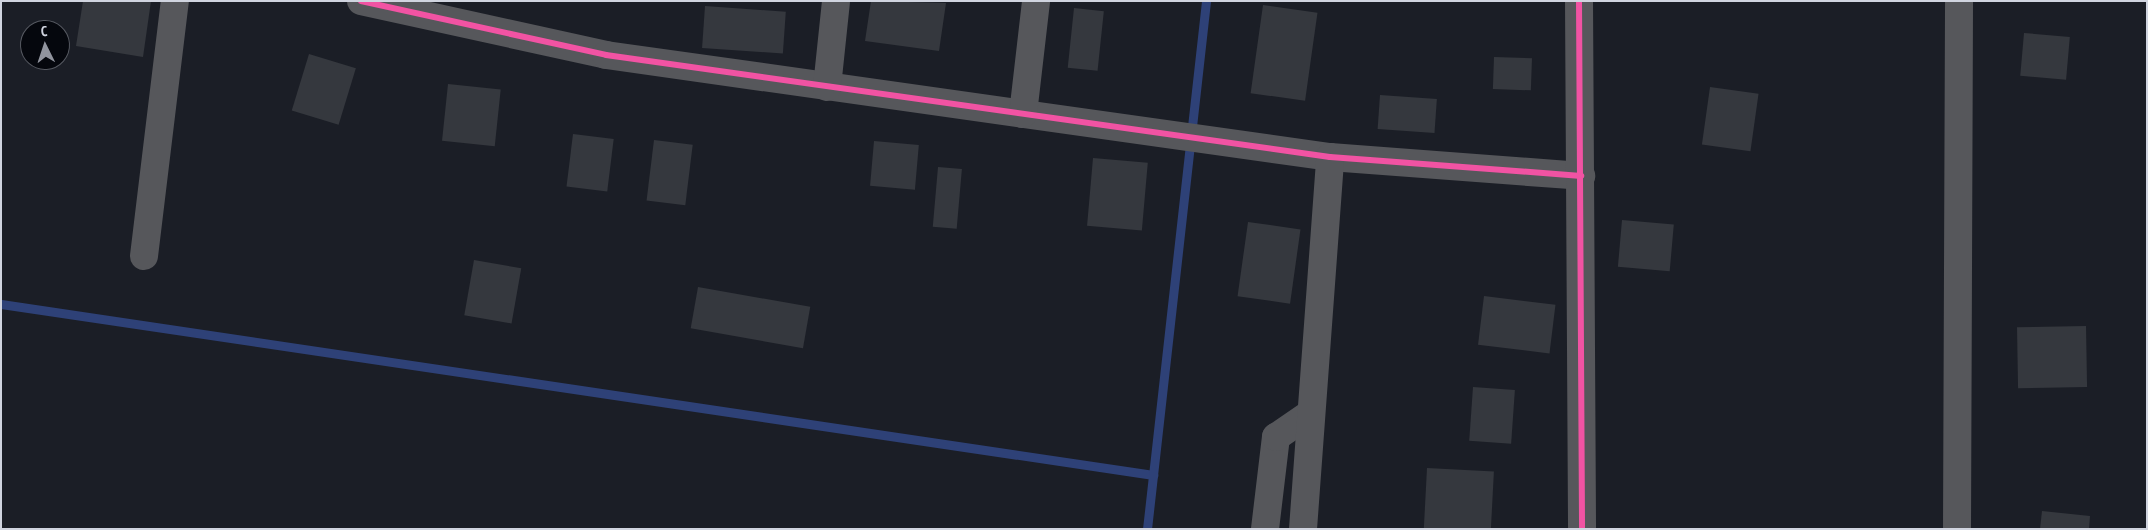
<!DOCTYPE html>
<meta charset="utf-8">
<style>
body{margin:0}
#map{position:relative;width:2148px;height:530px;overflow:hidden;background:#1b1e26;font-family:"PT Sans Narrow",sans-serif}
div>[style]{position:absolute}
[style*='--x']{left:calc(var(--x)*1px);top:calc(var(--y)*1px);width:calc(var(--w)*1px);rotate:calc(var(--a)*1deg)}
.stream>*{height:9px;margin:-4.5px;padding:0 4.5px;transform-origin:4.5px;border-radius:4.5px;background:#2e4177}
.building>*{inset:0;background:#35383e;transform-origin:0 0}
.minor>*{height:28px;margin:-14px;padding:0 14px;transform-origin:14px;border-radius:14px;background:#56575b}
.cycleway>*{height:6px;margin:-3px;padding:0 3px;transform-origin:3px;border-radius:3px;background:#f153a3}
span{translate:-50% -50%;white-space:nowrap;text-align:center;line-height:1.15;-webkit-text-stroke:5px #05070d;paint-order:stroke}
.frame{position:absolute;inset:0;border:2px solid #d0d4df;pointer-events:none}
.north{position:absolute;left:20px;top:20px;width:50px;height:50px;box-sizing:border-box;background:#05070d;border:1px solid #565961;border-radius:50%;rotate:356deg;font-size:14px;font-weight:700;line-height:20px;text-align:center;color:#d0d4df}
.north::after{content:'';display:block;margin:auto;width:18px;height:22px;background:#91949e;clip-path:polygon(50% 0,100% 100%,50% 72%,0 100%)}
</style>
<div id="map">
<div class="stream">
<div style="--x:1;--y:304;--w:1165;--a:8.44"></div>
<div style="--x:1147;--y:529;--w:531;--a:-83.62"></div>
</div>
<div class="building">
<div style="clip-path:polygon(83px 1px,151px 1px,143px 57px,76px 46px)"></div>
<div style="clip-path:polygon(871px 1px,946px 3px,939px 51px,865px 41px)"></div>
<div style="left:1263px;top:5px;width:55px;height:89px;rotate:8deg"></div>
<div style="left:705px;top:6px;width:81px;height:42px;rotate:4deg"></div>
<div style="left:1074px;top:8px;width:30px;height:60px;rotate:6deg"></div>
<div style="left:2024px;top:33px;width:46px;height:43px;rotate:5deg"></div>
<div style="left:309px;top:54px;width:49px;height:59px;rotate:17deg"></div>
<div style="left:1494px;top:57px;width:38px;height:32px;rotate:2deg"></div>
<div style="left:448px;top:84px;width:53px;height:57px;rotate:6deg"></div>
<div style="left:1710px;top:87px;width:49px;height:58px;rotate:8deg"></div>
<div style="left:1380px;top:95px;width:57px;height:34px;rotate:4deg"></div>
<div style="left:573px;top:134px;width:41px;height:53px;rotate:7deg"></div>
<div style="left:654px;top:140px;width:39px;height:61px;rotate:7deg"></div>
<div style="left:874px;top:141px;width:45px;height:45px;rotate:5deg"></div>
<div style="left:1093px;top:158px;width:55px;height:68px;rotate:5deg"></div>
<div style="left:938px;top:167px;width:24px;height:60px;rotate:5deg"></div>
<div style="left:1622px;top:220px;width:52px;height:47px;rotate:5deg"></div>
<div style="left:1248px;top:222px;width:53px;height:75px;rotate:8deg"></div>
<div style="left:474px;top:260px;width:48px;height:56px;rotate:10deg"></div>
<div style="left:698px;top:287px;width:114px;height:42px;rotate:10deg"></div>
<div style="left:1484px;top:296px;width:72px;height:49px;rotate:7deg"></div>
<div style="left:2086px;top:326px;width:61px;height:69px;rotate:89deg"></div>
<div style="left:1473px;top:387px;width:42px;height:54px;rotate:4deg"></div>
<div style="left:1427px;top:468px;width:67px;height:61px;rotate:3deg"></div>
<div style="clip-path:polygon(2042px 511px,2090px 516px,2089px 529px,2040px 529px)"></div>
</div>
<div class="minor">
<div style="--x:361;--y:1;--w:251;--a:12.4"></div>
<div style="--x:606;--y:55;--w:731;--a:8.02"></div>
<div style="--x:1330;--y:157;--w:252;--a:4.3"></div>
<div style="--x:1579;--y:1;--w:528;--a:89.67"></div>
<div style="--x:827;--y:87;--w:86;--a:-84"></div>
<div style="--x:1023;--y:114;--w:114;--a:-83.4"></div>
<div style="--x:144;--y:256;--w:257;--a:-83.1"></div>
<div style="--x:1265;--y:529;--w:93;--a:-83.2"></div>
<div style="--x:1276;--y:437;--w:42;--a:-34.4"></div>
<div style="--x:1303;--y:529;--w:373;--a:-85.8"></div>
<div style="--x:1957;--y:529;--w:528;--a:-89.78"></div>
</div>
<div class="cycleway">
<div style="--x:361;--y:1;--w:251;--a:12.4"></div>
<div style="--x:606;--y:55;--w:731;--a:8.02"></div>
<div style="--x:1330;--y:157;--w:252;--a:4.3"></div>
<div style="--x:1579;--y:1;--w:528;--a:89.67"></div>
</div>
<div class="frame"></div>
<div class="north">С</div>
</div>
